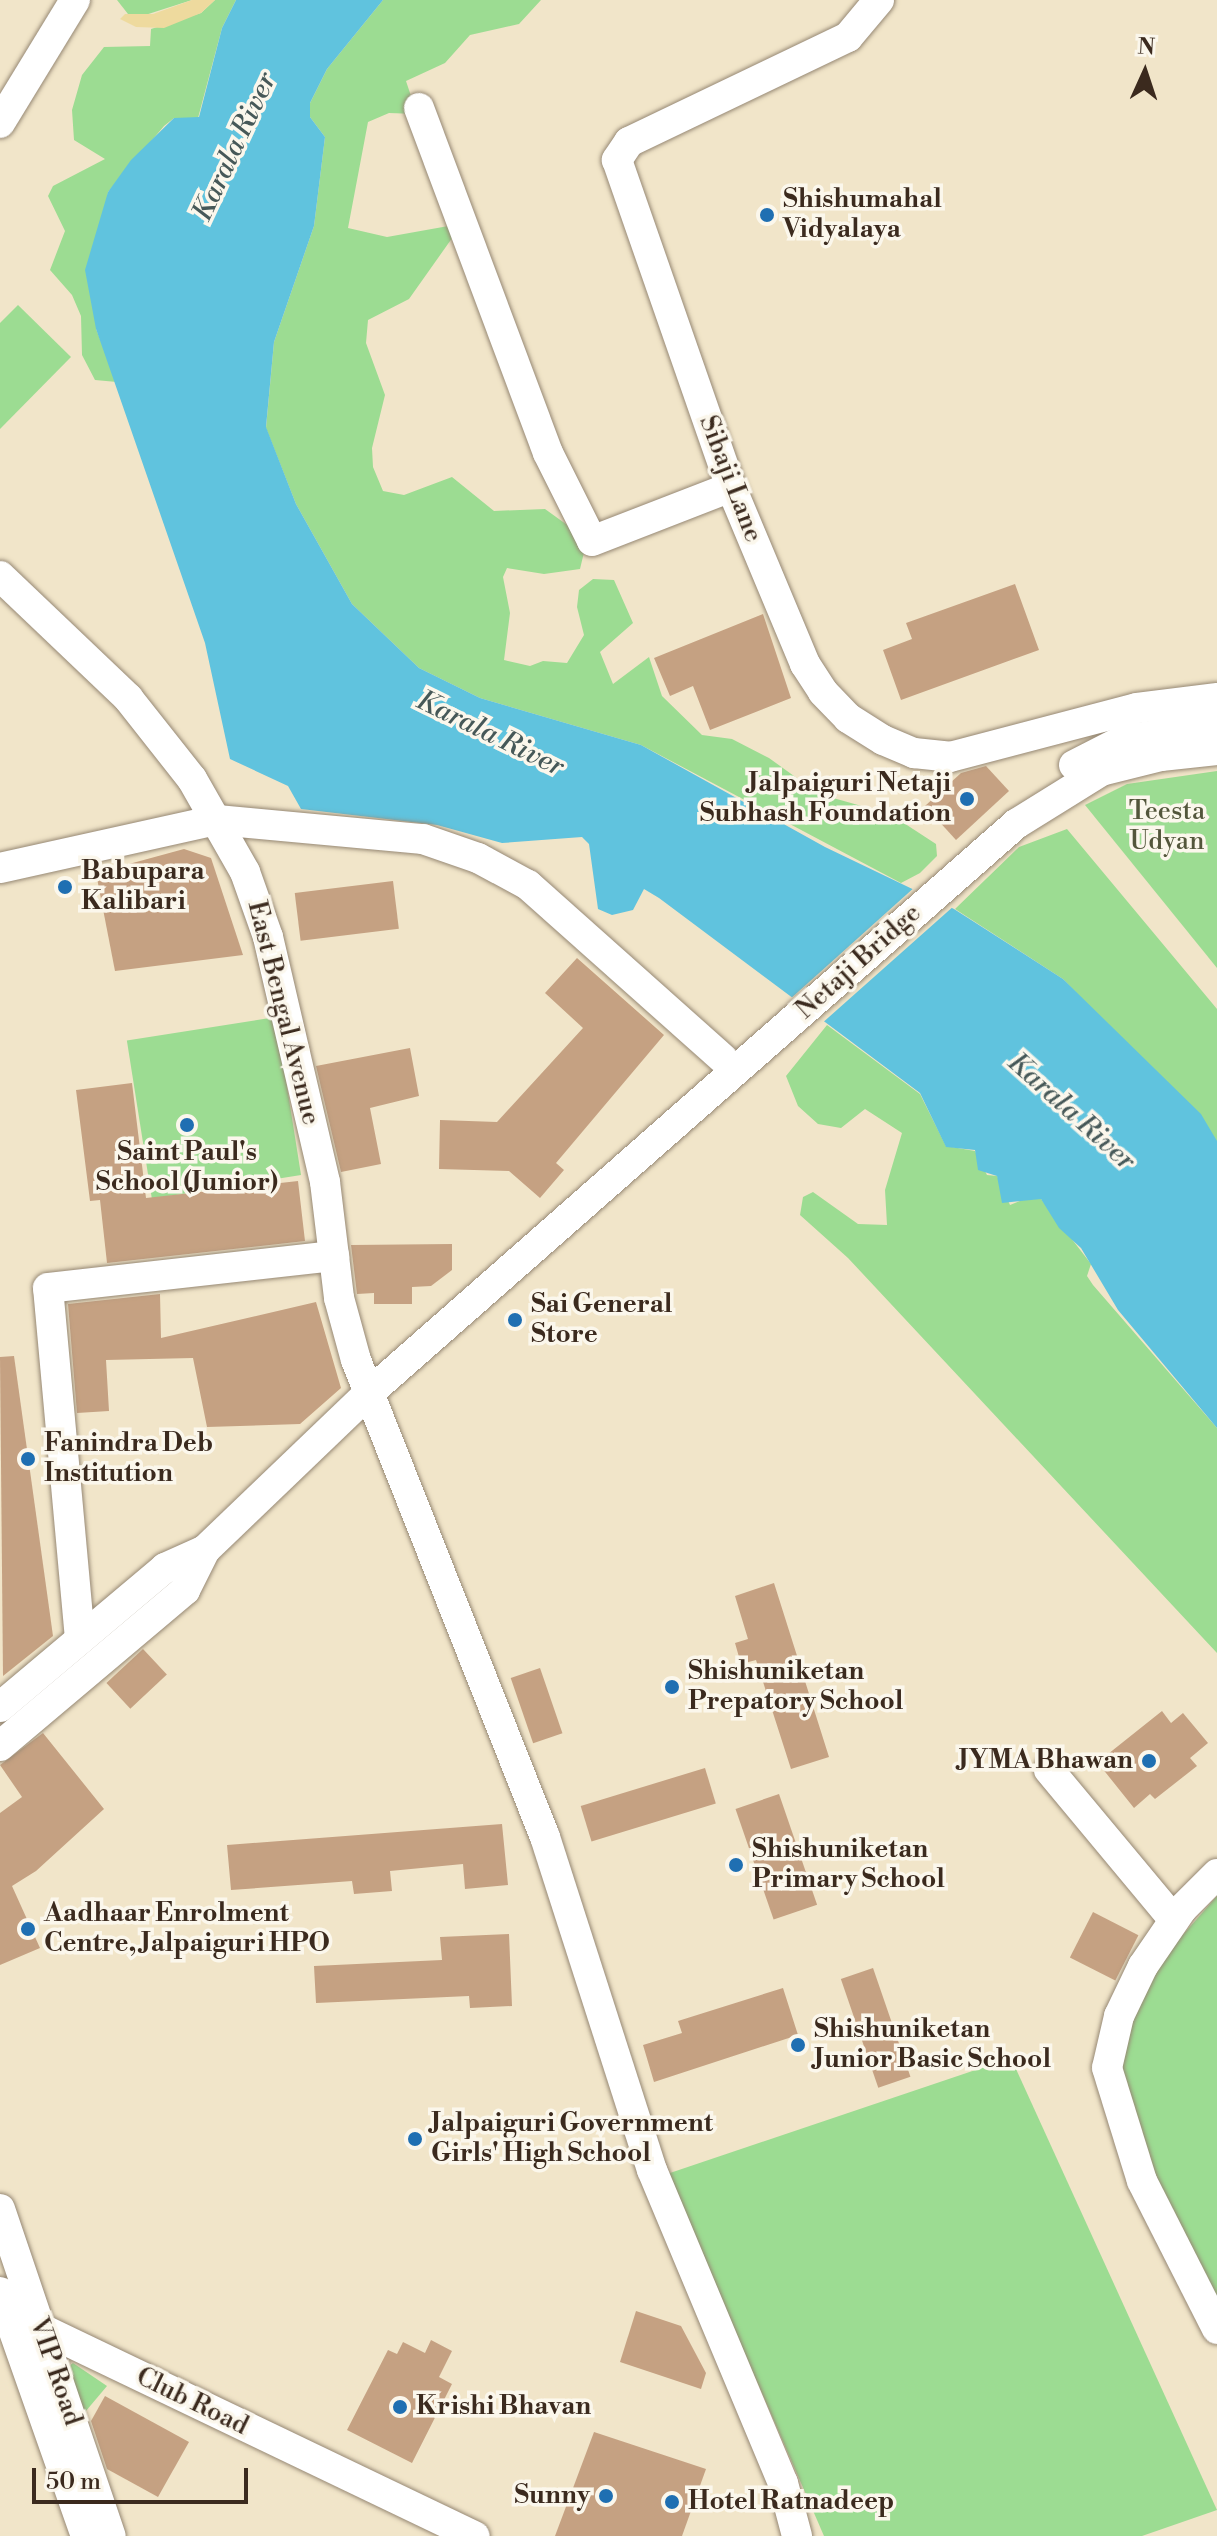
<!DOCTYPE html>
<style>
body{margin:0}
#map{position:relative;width:1217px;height:2536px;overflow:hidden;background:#f1e5c9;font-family:"Libre Bodoni",serif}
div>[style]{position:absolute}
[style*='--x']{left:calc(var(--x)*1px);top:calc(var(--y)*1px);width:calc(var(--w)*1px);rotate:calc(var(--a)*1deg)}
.green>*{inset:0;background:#9cdc92;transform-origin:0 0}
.sand>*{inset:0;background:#eeda9e}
.water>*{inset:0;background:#60c3de}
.pier>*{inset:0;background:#f1e5c9}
.building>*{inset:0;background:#c5a182;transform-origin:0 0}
.roads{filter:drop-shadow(0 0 2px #968874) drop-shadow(0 0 2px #968874)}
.minor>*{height:30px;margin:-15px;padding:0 15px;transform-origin:15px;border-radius:15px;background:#fff}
.dots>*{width:22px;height:22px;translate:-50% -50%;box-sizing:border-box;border:4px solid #fbf7ec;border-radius:50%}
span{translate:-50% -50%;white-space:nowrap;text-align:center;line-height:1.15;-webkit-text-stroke:7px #fbf7ec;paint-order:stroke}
.poi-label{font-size:26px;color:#3b2a1e;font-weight:700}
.left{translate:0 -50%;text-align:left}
.right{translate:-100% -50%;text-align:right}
.street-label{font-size:26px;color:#3b2a1e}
.park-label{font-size:26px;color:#53563b}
.water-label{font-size:28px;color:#465858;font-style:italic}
.north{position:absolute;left:1105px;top:32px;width:80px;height:80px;-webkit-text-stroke:6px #fbf7ec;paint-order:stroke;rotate:3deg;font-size:22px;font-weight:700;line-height:32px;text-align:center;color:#3b2a1e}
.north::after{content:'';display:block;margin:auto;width:28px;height:36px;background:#3b2a1e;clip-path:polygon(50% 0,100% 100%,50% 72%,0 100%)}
.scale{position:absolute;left:32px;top:2468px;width:216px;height:36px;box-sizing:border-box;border:4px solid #3b2a1e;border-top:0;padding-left:10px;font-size:24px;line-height:28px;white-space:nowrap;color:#3b2a1e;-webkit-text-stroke:6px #fbf7ec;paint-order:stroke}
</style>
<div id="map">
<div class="green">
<div style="clip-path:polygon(117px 0,192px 0,139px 17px,128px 14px)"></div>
<div style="clip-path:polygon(215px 0,236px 0,222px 28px,198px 118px,174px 118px,164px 126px,108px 192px,96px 329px,117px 382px,95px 380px,82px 355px,81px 316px,72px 295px,50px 270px,65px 231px,48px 196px,53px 186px,105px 159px,74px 140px,72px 110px,82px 75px,104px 47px,150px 46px,151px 29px,201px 13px)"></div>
<div style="clip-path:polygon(383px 0,541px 0,519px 24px,470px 35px,445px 63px,406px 81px,417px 114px,389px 113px,368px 122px,348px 228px,387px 237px,454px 225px,455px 234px,409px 299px,368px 320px,366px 343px,385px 395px,372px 448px,373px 467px,383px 491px,404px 495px,452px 477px,494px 511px,545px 509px,570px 527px,586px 544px,580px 569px,544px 574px,507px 568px,503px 577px,510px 613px,504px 660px,530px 666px,543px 661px,567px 663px,584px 635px,577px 607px,579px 590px,593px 579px,614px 580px,633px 623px,600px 652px,613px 684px,649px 657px,662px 696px,702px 735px,732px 739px,769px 758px,819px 794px,890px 814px,936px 844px,937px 856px,920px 873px,901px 883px,641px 745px,480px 698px,419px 668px,352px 604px,296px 504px,266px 428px,274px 342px,314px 226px,325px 137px,310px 117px,310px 103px,327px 69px)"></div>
<div style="clip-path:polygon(18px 305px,71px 357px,0 429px,0 323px)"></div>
<div style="clip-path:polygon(1217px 771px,1217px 968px,1085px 805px,1127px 784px)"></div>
<div style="clip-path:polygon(1067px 829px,1217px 1009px,1217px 1163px,1131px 1050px,1063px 979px,955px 909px,1019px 847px)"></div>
<div style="left:276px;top:1017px;width:160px;height:151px;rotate:81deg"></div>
<div style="clip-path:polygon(827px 1025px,920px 1094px,946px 1146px,975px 1151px,987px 1175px,997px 1176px,1010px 1205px,1030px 1197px,1041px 1199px,1091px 1264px,1087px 1276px,1093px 1285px,1217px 1428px,1217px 1653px,848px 1258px,800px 1215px,803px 1197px,813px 1192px,858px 1224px,887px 1225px,885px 1190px,902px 1133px,865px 1109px,841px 1128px,818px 1124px,798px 1106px,786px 1076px)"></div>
<div style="clip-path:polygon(1217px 1896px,1217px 2308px,1130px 2121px,1120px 2049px,1152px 1970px)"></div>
<div style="clip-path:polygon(1011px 2058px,1217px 2510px,1142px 2536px,824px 2536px,667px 2174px)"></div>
<div style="clip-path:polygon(73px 2363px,107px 2386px,80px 2418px,69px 2366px)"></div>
</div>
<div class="sand">
<div style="clip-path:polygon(192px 0,215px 0,201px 13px,164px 28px,136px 27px,120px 19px,125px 14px,153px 14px)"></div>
</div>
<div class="water">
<div style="clip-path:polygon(236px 0,383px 0,327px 69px,310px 103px,310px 117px,325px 137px,314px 226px,274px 342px,266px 427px,296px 504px,352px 604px,419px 668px,480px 698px,641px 745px,825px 847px,954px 909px,1063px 979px,1201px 1114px,1217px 1141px,1217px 1428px,1118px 1310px,1081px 1248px,1059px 1228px,1041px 1199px,1002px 1203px,997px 1176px,978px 1170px,975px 1150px,946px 1147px,920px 1093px,659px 898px,644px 889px,633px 910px,612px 915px,598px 909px,589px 844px,582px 837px,502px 843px,437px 825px,301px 809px,288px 786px,230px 759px,205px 643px,96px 329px,85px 270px,108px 192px,131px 160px,174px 118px,199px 117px,222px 28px)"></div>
</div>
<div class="pier">
<div style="clip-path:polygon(916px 886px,955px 905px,820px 1025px,788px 1001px)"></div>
</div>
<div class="building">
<div style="clip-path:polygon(1015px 584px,1039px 650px,901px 700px,883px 650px,912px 639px,906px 623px)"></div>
<div style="clip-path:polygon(763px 614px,791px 698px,710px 730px,693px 686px,670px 696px,654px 658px)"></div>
<div style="clip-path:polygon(986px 766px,1009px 791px,956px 840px,925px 806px,961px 773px)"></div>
<div style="clip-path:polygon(184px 849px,211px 858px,243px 955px,115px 971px,96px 873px)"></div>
<div style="left:393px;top:881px;width:48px;height:99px;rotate:83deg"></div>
<div style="clip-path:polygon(577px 958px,664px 1035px,556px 1163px,564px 1170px,540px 1198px,509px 1171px,439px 1169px,440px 1120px,497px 1122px,583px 1028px,545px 993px)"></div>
<div style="clip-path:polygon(410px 1048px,419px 1096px,370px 1108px,381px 1164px,341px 1172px,316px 1066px)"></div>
<div style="clip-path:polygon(132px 1083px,146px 1198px,298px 1181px,305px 1241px,107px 1263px,100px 1200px,90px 1201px,76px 1090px)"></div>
<div style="clip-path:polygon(452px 1244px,452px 1270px,431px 1286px,412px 1287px,412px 1304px,374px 1304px,374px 1293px,357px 1294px,351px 1245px)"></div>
<div style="clip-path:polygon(160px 1294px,161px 1338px,316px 1302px,341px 1388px,300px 1424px,207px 1427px,193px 1358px,106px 1360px,109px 1411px,77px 1413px,68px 1304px)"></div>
<div style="clip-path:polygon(14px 1356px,53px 1636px,3px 1676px,0 1357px)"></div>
<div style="clip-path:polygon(774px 1583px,829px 1757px,791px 1769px,756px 1660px,741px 1664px,735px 1643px,748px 1639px,735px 1596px)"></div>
<div style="left:143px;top:1649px;width:35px;height:50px;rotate:47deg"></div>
<div style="left:540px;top:1668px;width:69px;height:31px;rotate:71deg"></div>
<div style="clip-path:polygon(1162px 1711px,1171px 1723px,1183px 1713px,1208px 1743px,1190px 1758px,1197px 1766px,1155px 1799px,1150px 1794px,1134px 1808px,1102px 1768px,1108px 1763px,1103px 1758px)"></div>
<div style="clip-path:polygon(43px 1733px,104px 1809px,36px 1871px,12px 1886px,40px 1948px,0 1965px,0 1813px,22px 1797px,0 1765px)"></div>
<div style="left:705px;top:1768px;width:37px;height:130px;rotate:73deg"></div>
<div style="left:779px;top:1794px;width:117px;height:46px;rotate:71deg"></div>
<div style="clip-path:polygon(502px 1824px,508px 1885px,465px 1889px,463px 1864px,390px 1871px,392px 1891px,354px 1894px,352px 1881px,231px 1890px,227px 1845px)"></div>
<div style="left:1093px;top:1912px;width:51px;height:51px;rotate:27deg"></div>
<div style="clip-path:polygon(509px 1934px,512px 2006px,470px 2008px,469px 1996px,316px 2003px,314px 1966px,442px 1960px,440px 1937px)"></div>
<div style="left:873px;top:1968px;width:115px;height:34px;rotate:71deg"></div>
<div style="clip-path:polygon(783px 1988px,798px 2035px,654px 2082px,643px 2045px,682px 2033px,678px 2021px)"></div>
<div style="clip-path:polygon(636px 2311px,681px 2326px,706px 2373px,701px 2389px,620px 2362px)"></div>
<div style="clip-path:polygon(431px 2340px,452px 2351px,439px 2377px,452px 2384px,412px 2463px,347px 2430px,388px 2350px,397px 2354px,403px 2342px,425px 2353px)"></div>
<div style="clip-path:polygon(105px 2396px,189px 2442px,158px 2497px,107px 2469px,91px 2421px)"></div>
<div style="clip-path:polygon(594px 2432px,706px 2469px,682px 2536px,555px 2536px)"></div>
</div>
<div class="roads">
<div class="minor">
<div style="--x:879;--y:0;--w:48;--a:130"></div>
<div style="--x:848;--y:37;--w:243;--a:154.4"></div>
<div style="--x:629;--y:142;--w:22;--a:124"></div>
<div style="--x:617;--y:160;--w:346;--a:70.8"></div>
<div style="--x:731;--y:487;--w:192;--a:67.3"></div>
<div style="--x:805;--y:664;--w:33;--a:57"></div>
<div style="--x:823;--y:692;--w:36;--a:46"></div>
<div style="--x:848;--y:718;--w:41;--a:32.2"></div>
<div style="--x:883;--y:740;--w:34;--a:23"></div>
<div style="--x:914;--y:753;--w:36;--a:6"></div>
<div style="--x:950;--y:757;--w:193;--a:-14.7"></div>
<div style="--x:1137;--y:708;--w:81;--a:-7.1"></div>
<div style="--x:419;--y:108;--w:368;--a:69.5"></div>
<div style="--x:548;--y:453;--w:98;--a:63.4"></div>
<div style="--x:592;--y:541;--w:149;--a:-21.2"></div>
<div style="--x:0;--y:123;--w:144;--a:-58.6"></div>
<div style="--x:0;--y:576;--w:177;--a:43.6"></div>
<div style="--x:128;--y:698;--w:103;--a:51.7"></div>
<div style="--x:192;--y:779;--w:107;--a:60.3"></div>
<div style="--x:245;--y:872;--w:69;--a:70.5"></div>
<div style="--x:268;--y:937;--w:252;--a:76.9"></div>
<div style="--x:325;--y:1182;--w:117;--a:83.1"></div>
<div style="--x:339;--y:1298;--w:64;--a:74.7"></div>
<div style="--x:356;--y:1360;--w:513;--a:68.39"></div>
<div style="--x:545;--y:1837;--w:350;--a:72.2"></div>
<div style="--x:652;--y:2170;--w:339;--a:67.3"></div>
<div style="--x:783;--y:2483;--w:55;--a:75.2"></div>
<div style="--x:1074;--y:765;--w:55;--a:-27"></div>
<div style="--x:1123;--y:740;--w:95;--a:-8.5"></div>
<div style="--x:0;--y:868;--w:222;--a:-12.5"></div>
<div style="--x:217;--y:820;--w:207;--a:5.3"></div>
<div style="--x:423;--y:839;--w:58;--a:19.1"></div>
<div style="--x:478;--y:858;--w:57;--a:28.4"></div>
<div style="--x:528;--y:885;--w:261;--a:41.7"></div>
<div style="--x:80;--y:1639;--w:352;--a:-95.2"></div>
<div style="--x:48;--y:1288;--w:288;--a:-6.4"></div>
<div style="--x:0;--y:1707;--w:216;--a:-40.1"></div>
<div style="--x:165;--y:1568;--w:44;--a:-24.2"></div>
<div style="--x:0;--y:1746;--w:242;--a:-40.1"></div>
<div style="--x:185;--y:1590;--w:45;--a:-63.4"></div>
<div style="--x:205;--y:1550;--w:227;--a:-43.8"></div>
<div style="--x:369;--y:1393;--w:862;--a:-41.33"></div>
<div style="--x:1016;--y:824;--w:100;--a:-31.9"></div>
<div style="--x:1101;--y:771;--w:62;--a:-14"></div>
<div style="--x:1161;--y:756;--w:56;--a:-6.1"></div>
<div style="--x:1049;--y:1770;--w:195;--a:50.2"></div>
<div style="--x:1217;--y:1874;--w:49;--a:135"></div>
<div style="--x:1182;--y:1909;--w:69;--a:124.4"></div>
<div style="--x:1143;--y:1966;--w:55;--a:115.6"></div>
<div style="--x:1119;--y:2016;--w:53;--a:103"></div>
<div style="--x:1107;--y:2068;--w:118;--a:72.8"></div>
<div style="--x:1142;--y:2181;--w:166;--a:63.1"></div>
<div style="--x:0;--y:2209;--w:345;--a:71.3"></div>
<div style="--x:0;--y:2292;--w:259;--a:70.6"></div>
<div style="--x:16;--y:2335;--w:25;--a:-16"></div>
<div style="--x:40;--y:2328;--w:482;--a:25.6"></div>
</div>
</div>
<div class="dots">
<div style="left:767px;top:215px;background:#1f6fb2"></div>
<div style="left:967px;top:799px;background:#1f6fb2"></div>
<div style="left:65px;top:887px;background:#1f6fb2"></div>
<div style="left:187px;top:1125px;background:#1f6fb2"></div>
<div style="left:515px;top:1320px;background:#1f6fb2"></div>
<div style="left:28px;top:1459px;background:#1f6fb2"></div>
<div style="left:672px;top:1687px;background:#1f6fb2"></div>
<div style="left:1149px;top:1761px;background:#1f6fb2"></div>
<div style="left:736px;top:1865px;background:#1f6fb2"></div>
<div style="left:28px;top:1929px;background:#1f6fb2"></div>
<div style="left:798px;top:2045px;background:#1f6fb2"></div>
<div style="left:415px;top:2139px;background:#1f6fb2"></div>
<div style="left:400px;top:2407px;background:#1f6fb2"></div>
<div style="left:606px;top:2496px;background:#1f6fb2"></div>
<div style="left:672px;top:2502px;background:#1f6fb2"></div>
</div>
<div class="poi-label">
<span class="left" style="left:783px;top:215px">Shishumahal<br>Vidyalaya</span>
<span class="right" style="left:951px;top:799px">Jalpaiguri Netaji<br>Subhash Foundation</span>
<span class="left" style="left:81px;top:887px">Babupara<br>Kalibari</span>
<span style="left:187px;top:1168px">Saint Paul's<br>School (Junior)</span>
<span class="left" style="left:531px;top:1320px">Sai General<br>Store</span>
<span class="left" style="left:44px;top:1459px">Fanindra Deb<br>Institution</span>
<span class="left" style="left:688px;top:1687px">Shishuniketan<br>Prepatory School</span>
<span class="right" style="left:1133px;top:1761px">JYMA Bhawan</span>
<span class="left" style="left:752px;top:1865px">Shishuniketan<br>Primary School</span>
<span class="left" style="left:44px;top:1929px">Aadhaar Enrolment<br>Centre, Jalpaiguri HPO</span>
<span class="left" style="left:814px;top:2045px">Shishuniketan<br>Junior Basic School</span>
<span class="left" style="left:431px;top:2139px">Jalpaiguri Government<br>Girls' High School</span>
<span class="left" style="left:416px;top:2407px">Krishi Bhavan</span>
<span class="right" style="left:590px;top:2496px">Sunny</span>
<span class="left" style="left:688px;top:2502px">Hotel Ratnadeep</span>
</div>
<div class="street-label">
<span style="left:730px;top:479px;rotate:69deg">Sibaji Lane</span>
<span style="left:859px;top:962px;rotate:-42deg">Netaji Bridge</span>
<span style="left:283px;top:1013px;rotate:76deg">East Bengal Avenue</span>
<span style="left:55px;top:2372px;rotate:71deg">VIP Road</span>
<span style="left:192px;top:2402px;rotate:26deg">Club Road</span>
</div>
<div class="park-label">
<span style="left:1167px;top:827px">Teesta<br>Udyan</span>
</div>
<div class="water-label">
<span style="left:235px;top:147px;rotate:-65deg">Karala River</span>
<span style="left:490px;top:734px;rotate:26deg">Karala River</span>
<span style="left:1071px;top:1112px;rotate:42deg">Karala River</span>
</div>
<div class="north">N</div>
<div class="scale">50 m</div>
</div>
